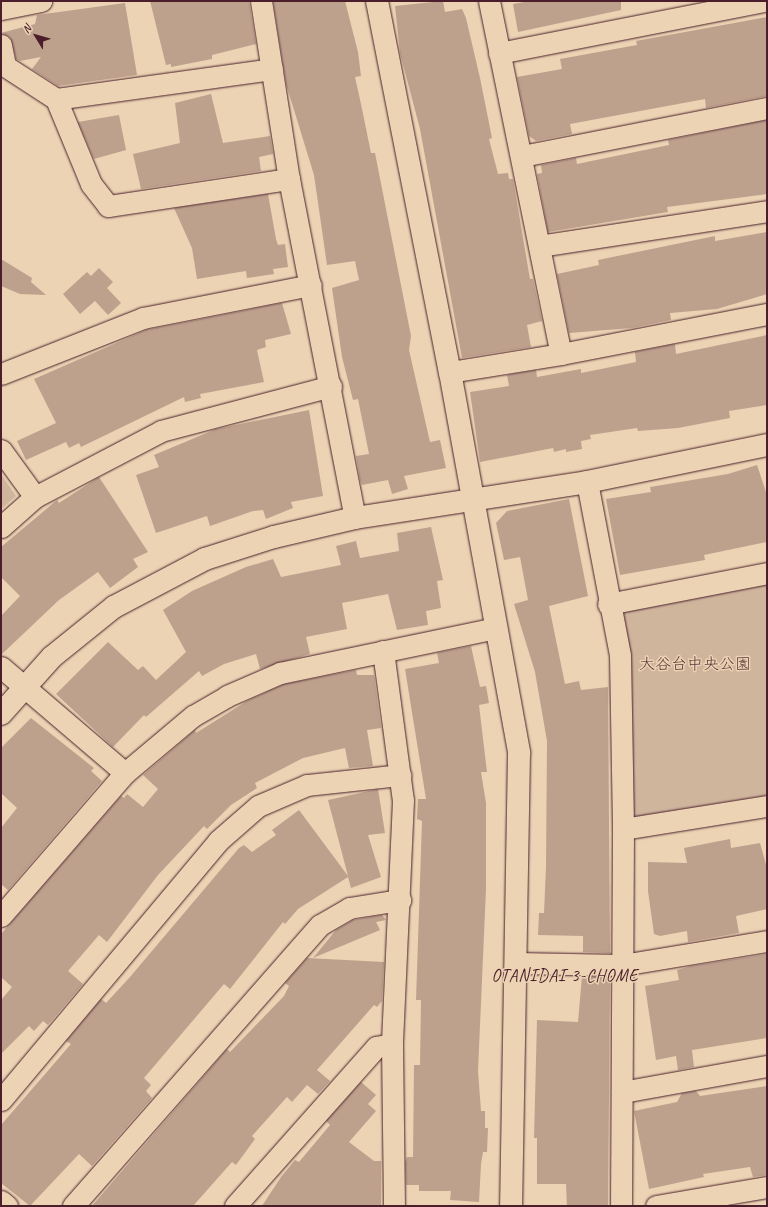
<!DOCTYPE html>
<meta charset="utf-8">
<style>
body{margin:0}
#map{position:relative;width:768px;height:1207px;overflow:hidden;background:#ebd3b3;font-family:Caveat,"Klee One",sans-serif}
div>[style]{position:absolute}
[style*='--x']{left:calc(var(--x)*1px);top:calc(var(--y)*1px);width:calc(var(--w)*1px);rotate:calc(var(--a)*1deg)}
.green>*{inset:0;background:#d0b59d}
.building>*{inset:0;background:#bea18d}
.roads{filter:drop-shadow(0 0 1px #4a1f2b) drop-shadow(0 0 1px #4a1f2b)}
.minor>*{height:21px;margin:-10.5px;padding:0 10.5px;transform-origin:10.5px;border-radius:10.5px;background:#ebd3b3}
.tertiary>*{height:22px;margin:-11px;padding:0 11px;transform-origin:11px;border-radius:11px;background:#ebd3b3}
span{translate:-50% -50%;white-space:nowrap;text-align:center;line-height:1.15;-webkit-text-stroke:3px #ebd3b3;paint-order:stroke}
.park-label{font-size:16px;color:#5e363c}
.neighbourhood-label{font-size:17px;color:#4a1f2b;letter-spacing:1px}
.frame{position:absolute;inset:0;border:2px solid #4a1f2b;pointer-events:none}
.north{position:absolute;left:16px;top:16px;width:40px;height:40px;-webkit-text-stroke:3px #ebd3b3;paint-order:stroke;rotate:307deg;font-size:11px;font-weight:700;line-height:16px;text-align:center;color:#4a1f2b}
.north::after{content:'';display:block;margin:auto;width:14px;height:18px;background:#4a1f2b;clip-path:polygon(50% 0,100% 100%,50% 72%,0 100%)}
</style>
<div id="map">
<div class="green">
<div style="clip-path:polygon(1px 474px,16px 496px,1px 509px)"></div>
<div style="clip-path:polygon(767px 577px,767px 803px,626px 825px,612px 607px)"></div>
</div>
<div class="building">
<div style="clip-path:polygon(150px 1px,249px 1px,256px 44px,212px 55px,212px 59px,171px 67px,171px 64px,166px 65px)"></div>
<div style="clip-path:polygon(273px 1px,345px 1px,358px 52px,361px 76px,355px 77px,361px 104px,371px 153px,375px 153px,411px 336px,409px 350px,430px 442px,440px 440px,446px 468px,404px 476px,408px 489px,392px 494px,388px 480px,362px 485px,360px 480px,356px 456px,369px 454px,358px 399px,353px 400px,342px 357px,332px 288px,359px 280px,355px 261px,327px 265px,314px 175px,286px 84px)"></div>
<div style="clip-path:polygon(443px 1px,445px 12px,462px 9px,466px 18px,480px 78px,492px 138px,489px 139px,498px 174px,508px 173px,509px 179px,513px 179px,530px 279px,533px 279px,542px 321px,527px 325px,531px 347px,462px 358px,420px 129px,400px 53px,395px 6px)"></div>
<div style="clip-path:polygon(530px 1px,621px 1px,621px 10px,518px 32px,513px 4px)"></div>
<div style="clip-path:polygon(125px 3px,137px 75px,58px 86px,32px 69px,41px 57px,20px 61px,16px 59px,10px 37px,1px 33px,35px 24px,37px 15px)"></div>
<div style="clip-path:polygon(767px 17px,767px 96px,706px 108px,705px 99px,570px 124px,572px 134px,536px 141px,529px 136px,517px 77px,562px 69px,560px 59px,637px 45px,636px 41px)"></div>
<div style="clip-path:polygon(211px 94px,223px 143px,270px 136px,273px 154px,259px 157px,261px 171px,141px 189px,133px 154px,180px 143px,175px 103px)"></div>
<div style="clip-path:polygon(119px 115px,126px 150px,94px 159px,78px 122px)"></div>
<div style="clip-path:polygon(767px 120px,767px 194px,667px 207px,668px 212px,548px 232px,537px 174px,542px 173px,541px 165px,576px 158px,577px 164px,669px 145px,668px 140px)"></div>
<div style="clip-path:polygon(268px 194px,276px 239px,278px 245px,285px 244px,288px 267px,273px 269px,274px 274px,247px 278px,246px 271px,197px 279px,192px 248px,174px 208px)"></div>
<div style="clip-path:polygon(767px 232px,767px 294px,717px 309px,670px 313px,671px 320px,632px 328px,569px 333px,557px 274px,599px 265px,598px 260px,715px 236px,715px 241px)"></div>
<div style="clip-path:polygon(1px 259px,32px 278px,31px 282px,46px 295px,20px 294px,1px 286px)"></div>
<div style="clip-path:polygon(99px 268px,113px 282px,107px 288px,121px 303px,108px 315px,95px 301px,80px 314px,63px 294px,87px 272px,91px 276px)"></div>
<div style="clip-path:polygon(282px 303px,291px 334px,265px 340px,266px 347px,257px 350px,264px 382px,200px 394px,201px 398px,185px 402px,184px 397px,81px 447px,79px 443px,69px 448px,66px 442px,26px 460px,17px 441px,56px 423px,34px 379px,146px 330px)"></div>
<div style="clip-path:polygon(767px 335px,767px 405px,729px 411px,730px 418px,678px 428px,638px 431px,637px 428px,590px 435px,591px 439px,581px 441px,582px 449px,566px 452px,566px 449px,554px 452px,553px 448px,480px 462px,470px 392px,509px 386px,507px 375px,536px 370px,537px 377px,581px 369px,581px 373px,636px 362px,635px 352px,675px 344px,676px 354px)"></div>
<div style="clip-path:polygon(309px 410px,323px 496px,291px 502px,293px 508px,266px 519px,263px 510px,253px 511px,210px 526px,207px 516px,156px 533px,136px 475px,159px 467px,154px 455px,216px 429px)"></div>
<div style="clip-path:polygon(757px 465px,767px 495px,767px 542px,704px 555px,705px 560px,620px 575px,606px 499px,651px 492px,650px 487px,728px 474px)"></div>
<div style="clip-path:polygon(99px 477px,148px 552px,133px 559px,138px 567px,110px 588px,98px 572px,59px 600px,1px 655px,1px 616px,20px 596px,1px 577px,1px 547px,57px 500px,59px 503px)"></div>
<div style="clip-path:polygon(569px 499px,588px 596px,549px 606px,565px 684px,579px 681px,581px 690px,608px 687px,610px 953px,583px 952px,583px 936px,538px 935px,539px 913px,544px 913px,546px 867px,547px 741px,535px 672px,514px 604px,528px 600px,520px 557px,504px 560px,496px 523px,507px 511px)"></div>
<div style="clip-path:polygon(431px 527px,443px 580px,437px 581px,441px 608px,426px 611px,428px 625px,397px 630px,388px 594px,342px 603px,347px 629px,306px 637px,310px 654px,260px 669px,256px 654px,224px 664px,202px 676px,199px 671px,146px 717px,144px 715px,113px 747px,56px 694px,108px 642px,138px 670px,143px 666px,156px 680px,186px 652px,163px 610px,192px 591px,246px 567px,273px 559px,281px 577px,341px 565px,336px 546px,356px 541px,360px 558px,399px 551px,397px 533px)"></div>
<div style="clip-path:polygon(471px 646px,480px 687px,486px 686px,489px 703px,479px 705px,487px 772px,481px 772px,486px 803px,486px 889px,478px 1071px,481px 1111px,485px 1111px,485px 1128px,488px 1128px,487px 1152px,483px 1152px,481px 1164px,479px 1202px,450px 1200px,451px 1191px,419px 1191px,419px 1185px,406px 1185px,405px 1162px,407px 1157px,413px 1157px,414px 1065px,420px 1065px,421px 1000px,416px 1000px,422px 821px,417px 819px,418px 799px,426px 799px,405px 669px,439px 663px,437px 653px)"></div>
<div style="clip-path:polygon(356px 670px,357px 675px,374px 675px,381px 728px,367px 730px,373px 766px,349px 768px,345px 748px,303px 758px,255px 783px,257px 788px,231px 805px,207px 829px,204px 826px,158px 875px,107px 942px,99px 935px,68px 971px,83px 984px,48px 1025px,43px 1021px,34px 1031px,29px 1026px,1px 1054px,1px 1000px,12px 987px,1px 977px,1px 934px,121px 796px,124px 798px,127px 794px,143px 807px,158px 789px,143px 775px,195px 730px,196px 733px,247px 701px,284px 684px)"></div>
<div style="clip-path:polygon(31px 718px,94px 768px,91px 771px,102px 781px,8px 890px,1px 884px,1px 828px,17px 808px,1px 793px,1px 748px)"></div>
<div style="clip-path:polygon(378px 789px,385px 833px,368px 835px,381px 877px,351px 888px,348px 877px,298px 909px,285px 924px,283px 922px,230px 989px,224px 984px,144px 1078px,151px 1085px,146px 1091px,152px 1098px,92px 1166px,79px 1154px,30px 1206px,1px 1183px,1px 1125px,71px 1044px,66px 1041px,101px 999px,106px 1003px,130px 977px,239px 848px,244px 845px,252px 852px,276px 835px,272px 830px,299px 810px,348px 876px,328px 800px)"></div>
<div style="clip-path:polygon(730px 839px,731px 848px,760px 843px,767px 868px,767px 909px,736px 916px,739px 933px,688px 942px,687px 931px,660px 936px,654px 934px,648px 891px,648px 862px,687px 863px,684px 848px)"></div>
<div style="clip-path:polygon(382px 915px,386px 920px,376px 922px,380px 930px,313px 958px,336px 930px,353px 920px)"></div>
<div style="clip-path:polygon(767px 954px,767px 1038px,692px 1050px,694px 1067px,678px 1070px,676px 1056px,656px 1060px,645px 986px,679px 980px,677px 970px,691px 966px)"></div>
<div style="clip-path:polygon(307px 958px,384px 962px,382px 1001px,377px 1007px,374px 1005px,317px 1070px,330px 1081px,318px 1094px,307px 1085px,292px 1102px,287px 1097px,252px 1136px,255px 1139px,236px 1165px,232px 1162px,193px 1206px,92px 1206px,227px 1049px,230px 1052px,284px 996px,289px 986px,285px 983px)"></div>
<div style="clip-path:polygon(582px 976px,610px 977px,608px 1206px,567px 1206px,566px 1184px,537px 1184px,537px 1138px,534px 1138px,537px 1020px,578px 1022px)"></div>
<div style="clip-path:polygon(361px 1082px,376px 1095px,368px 1104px,376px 1111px,349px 1142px,374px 1161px,381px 1161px,381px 1206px,262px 1206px,281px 1177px,295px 1160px,299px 1162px,330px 1125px,326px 1121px)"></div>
<div style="clip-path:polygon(767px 1086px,767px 1175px,753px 1177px,750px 1167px,703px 1174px,704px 1177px,649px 1189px,634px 1111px,677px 1102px,682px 1093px,696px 1091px,700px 1096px)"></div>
</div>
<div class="roads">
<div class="minor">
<div style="--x:261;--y:1;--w:180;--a:81.1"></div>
<div style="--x:289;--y:179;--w:345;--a:79"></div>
<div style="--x:489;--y:1;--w:360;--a:78.5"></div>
<div style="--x:1;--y:9;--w:41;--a:-11.3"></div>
<div style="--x:1;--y:45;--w:21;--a:79"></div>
<div style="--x:5;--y:66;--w:61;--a:32.9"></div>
<div style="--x:56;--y:99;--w:92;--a:67.6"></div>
<div style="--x:91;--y:184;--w:28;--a:52"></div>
<div style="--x:108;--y:206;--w:183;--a:-8.5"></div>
<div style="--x:499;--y:53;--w:270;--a:-11.1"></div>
<div style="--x:56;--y:99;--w:218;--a:-7.9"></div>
<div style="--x:522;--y:156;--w:250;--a:-11.1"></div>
<div style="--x:539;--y:246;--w:231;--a:-8.7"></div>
<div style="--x:450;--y:372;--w:112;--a:-9.2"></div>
<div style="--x:561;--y:354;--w:210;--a:-11"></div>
<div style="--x:1;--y:374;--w:153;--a:-21.5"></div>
<div style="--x:143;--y:318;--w:171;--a:-11.1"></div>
<div style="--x:1;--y:450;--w:58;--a:54.1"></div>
<div style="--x:587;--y:482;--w:176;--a:79.2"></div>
<div style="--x:620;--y:655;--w:174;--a:89"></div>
<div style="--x:623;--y:829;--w:377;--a:90.3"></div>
<div style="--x:1;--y:527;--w:45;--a:-41.4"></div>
<div style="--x:35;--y:497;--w:142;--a:-27.6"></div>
<div style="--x:161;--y:431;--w:176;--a:-14.8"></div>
<div style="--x:608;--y:604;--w:162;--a:-11"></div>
<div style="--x:383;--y:651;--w:150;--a:82.4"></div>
<div style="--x:403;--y:800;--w:244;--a:92.6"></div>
<div style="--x:392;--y:1044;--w:162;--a:89.3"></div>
<div style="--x:1;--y:667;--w:163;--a:40.5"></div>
<div style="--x:623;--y:829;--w:146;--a:-9.1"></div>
<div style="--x:1;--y:916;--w:189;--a:-49.1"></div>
<div style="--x:125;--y:773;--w:89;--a:-40"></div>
<div style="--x:193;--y:716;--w:39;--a:-30"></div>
<div style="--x:227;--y:696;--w:58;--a:-23.5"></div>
<div style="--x:280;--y:673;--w:221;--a:-11.8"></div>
<div style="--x:516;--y:963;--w:106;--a:1.1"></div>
<div style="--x:622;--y:965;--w:147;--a:-9.4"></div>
<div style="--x:622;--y:1092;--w:147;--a:-10.2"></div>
<div style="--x:1;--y:1100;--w:338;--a:-50"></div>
<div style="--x:218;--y:841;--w:53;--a:-41.2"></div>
<div style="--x:258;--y:806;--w:53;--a:-23.2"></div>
<div style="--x:307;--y:785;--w:94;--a:-6.1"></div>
<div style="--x:1;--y:1201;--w:8;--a:40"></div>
<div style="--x:73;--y:1206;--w:374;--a:-48.7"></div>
<div style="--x:320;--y:925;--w:34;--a:-30"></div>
<div style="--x:349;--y:908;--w:52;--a:-8.9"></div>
<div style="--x:235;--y:1206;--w:213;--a:-48.4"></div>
<div style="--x:376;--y:1047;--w:16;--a:-11"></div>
<div style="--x:656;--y:1206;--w:113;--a:-9.7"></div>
</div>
<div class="tertiary">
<div style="--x:377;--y:1;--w:378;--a:78.9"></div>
<div style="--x:450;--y:372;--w:387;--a:79.7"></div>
<div style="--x:519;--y:753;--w:453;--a:91"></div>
<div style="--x:1;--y:714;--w:76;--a:-48.2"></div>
<div style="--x:52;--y:657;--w:80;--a:-38.9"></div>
<div style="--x:114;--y:607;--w:103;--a:-27.8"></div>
<div style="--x:205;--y:559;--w:72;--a:-17.7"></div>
<div style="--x:274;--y:537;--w:83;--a:-13.2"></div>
<div style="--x:355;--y:518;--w:235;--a:-8.8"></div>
<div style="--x:587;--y:482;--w:184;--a:-11.6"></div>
</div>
</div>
<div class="park-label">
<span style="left:695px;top:664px">大谷台中央公園</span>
</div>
<div class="neighbourhood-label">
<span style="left:565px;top:976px">OTANIDAI 3-CHOME</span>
</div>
<div class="frame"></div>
<div class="north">N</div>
</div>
